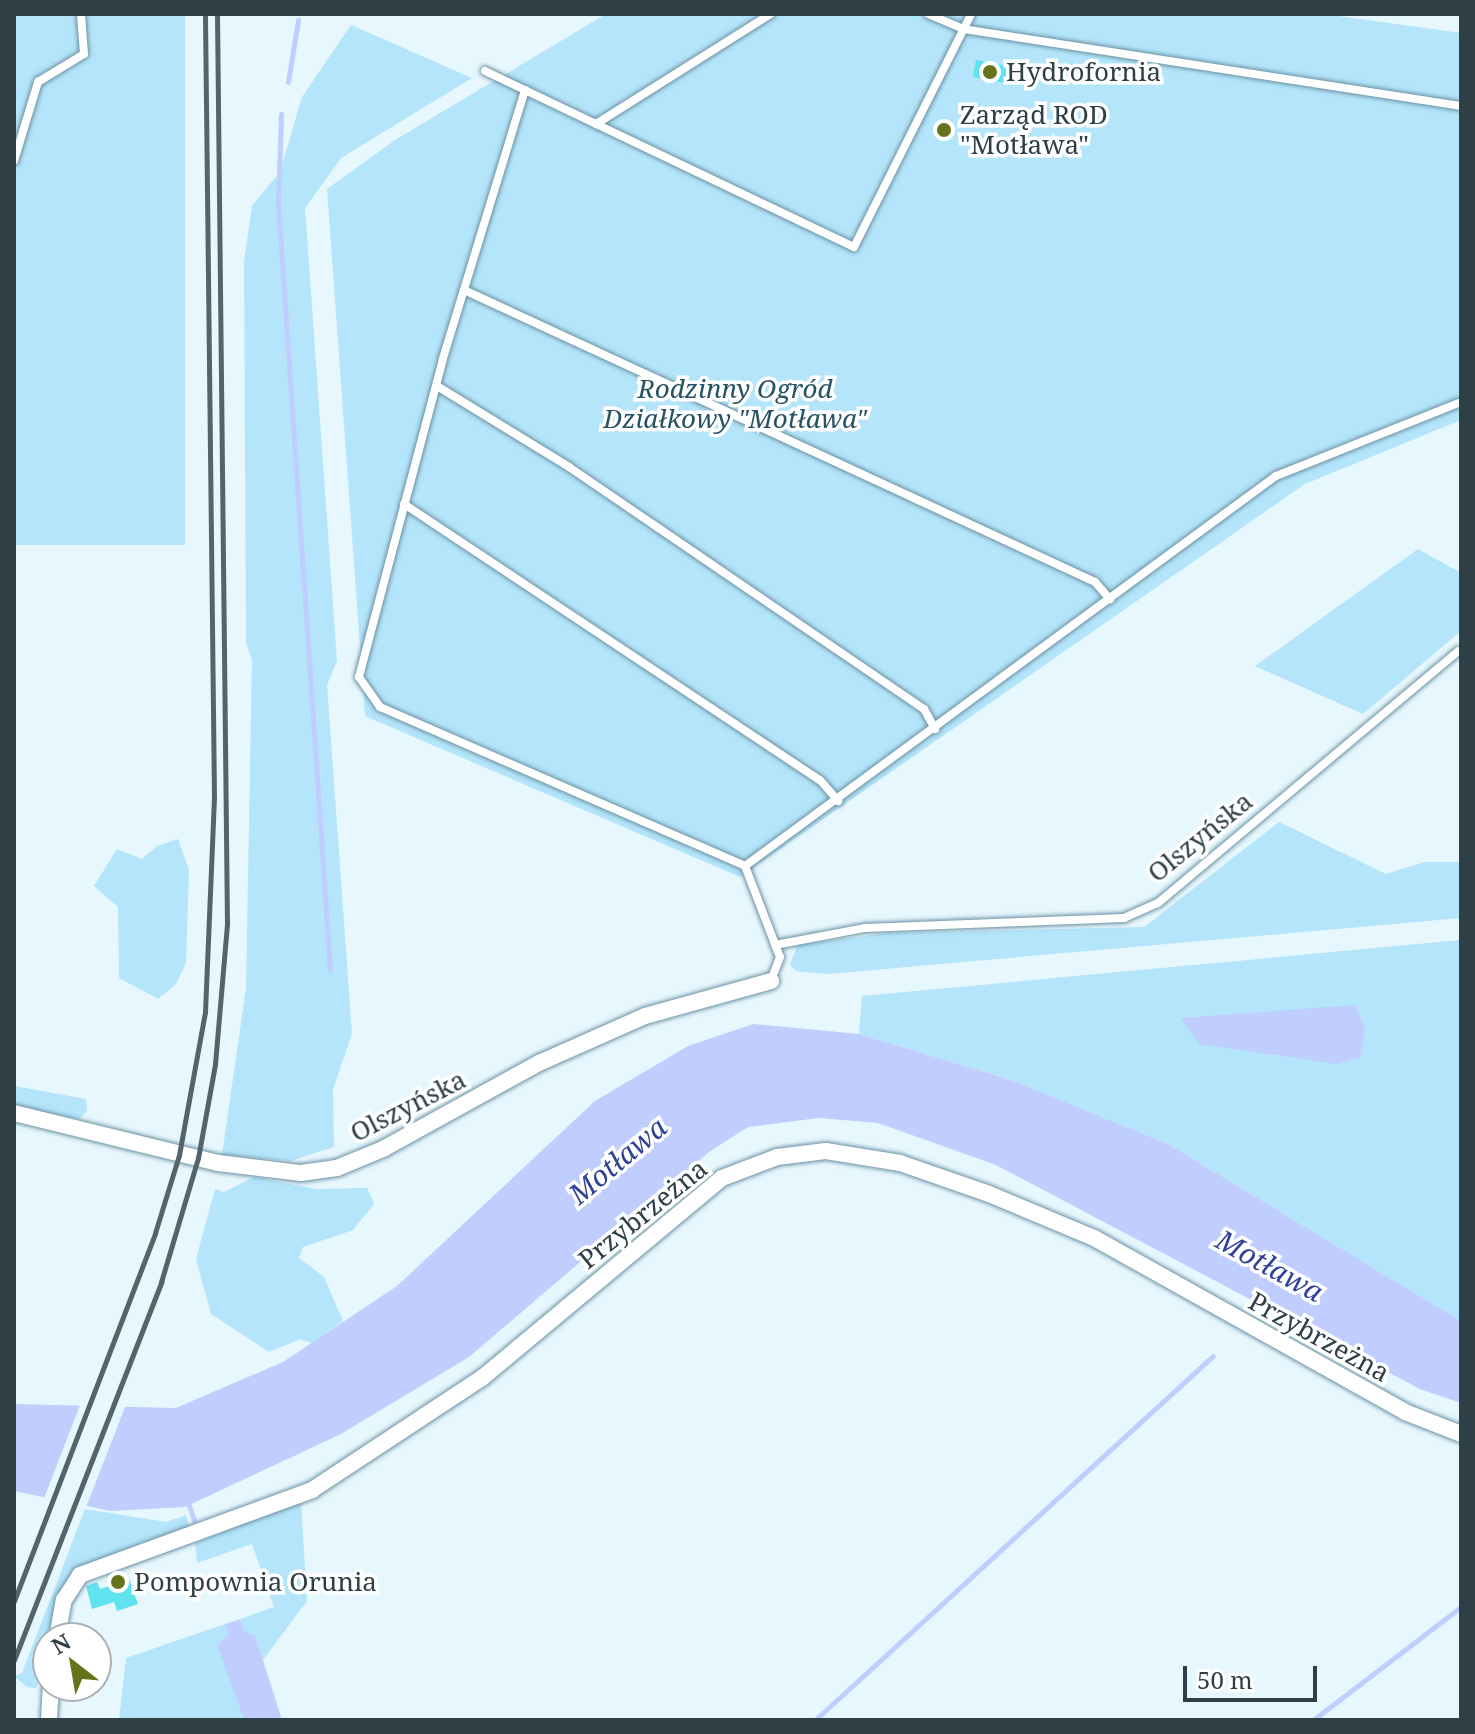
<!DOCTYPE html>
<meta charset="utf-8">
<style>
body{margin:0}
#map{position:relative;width:1475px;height:1734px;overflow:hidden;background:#e7f7fe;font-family:"Noto Serif",serif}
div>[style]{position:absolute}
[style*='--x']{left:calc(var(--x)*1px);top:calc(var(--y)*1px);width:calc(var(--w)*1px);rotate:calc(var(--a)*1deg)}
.green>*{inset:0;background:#b4e5fa;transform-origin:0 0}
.water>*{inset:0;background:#bfcefe}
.pier>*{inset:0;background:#e7f7fe}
.stream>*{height:5px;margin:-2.5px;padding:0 2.5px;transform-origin:2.5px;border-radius:2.5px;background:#bfcefe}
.building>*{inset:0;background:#61e2ef;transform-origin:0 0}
.roads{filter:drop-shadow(0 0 2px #6b91a2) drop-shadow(0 0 2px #6b91a2)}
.lane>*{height:8px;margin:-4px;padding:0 4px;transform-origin:4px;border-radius:4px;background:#fff}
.street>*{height:16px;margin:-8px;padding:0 8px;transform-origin:8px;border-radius:8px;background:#fff}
.rail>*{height:5px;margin:-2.5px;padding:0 2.5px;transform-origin:2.5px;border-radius:2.5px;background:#53646b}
.dots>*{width:22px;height:22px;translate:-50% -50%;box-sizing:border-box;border:4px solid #fff;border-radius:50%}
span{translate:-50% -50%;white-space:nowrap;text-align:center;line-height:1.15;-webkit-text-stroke:7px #fff;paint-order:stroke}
.poi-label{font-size:26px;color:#2e3f46}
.left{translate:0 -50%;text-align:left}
.park-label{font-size:26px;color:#255264;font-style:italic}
.street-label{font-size:26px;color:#2e3f46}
.water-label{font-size:28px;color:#304198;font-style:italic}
.frame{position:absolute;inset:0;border:16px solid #2e3f46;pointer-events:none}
.north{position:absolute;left:32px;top:1622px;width:80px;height:80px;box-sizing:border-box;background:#fff;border:2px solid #abb2b5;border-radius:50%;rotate:329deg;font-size:22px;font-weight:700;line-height:32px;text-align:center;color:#2e3f46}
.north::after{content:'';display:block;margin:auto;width:28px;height:36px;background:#67721c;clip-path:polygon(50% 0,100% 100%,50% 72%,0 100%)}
.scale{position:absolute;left:1183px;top:1666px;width:134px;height:36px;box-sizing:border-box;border:4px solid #2e3f46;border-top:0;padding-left:10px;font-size:24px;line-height:28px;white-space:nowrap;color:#2e3f46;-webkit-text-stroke:6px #fff;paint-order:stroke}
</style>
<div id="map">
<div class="green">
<div style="left:14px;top:14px;width:171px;height:531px"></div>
<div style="clip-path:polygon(606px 14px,1324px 14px,1461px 33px,1461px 420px,1305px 484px,740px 877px,365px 716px,327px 189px,395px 140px)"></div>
<div style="clip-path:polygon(351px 25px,472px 78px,341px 158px,305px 208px,337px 661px,327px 685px,352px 1034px,333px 1089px,334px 1147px,291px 1161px,222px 1155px,246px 988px,252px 660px,246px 643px,244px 262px,252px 206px,280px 172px,302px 97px)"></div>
<div style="clip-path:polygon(1418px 549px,1461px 573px,1461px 631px,1363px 714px,1255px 666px)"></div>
<div style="clip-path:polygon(1279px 822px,1386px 874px,1424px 862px,1461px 862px,1461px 918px,828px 974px,796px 971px,790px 964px,798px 945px,887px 933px,1144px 927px)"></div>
<div style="clip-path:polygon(178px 839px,189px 870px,186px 963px,176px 984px,158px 999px,119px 978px,118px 907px,94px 886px,117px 849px,142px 859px,157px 846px)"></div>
<div style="clip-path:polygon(1461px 940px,1461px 1321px,1168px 1144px,1014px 1081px,859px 1034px,862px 996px)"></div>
<div style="clip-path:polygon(14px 1086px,86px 1099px,87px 1111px,79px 1119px,14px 1107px)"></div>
<div style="clip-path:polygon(254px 1177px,316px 1189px,367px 1188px,374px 1204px,353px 1230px,303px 1247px,299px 1258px,324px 1277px,343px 1321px,312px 1343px,300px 1339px,269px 1352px,211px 1314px,196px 1259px,215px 1189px,224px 1192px)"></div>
<div style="clip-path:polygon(301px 1501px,307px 1601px,263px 1660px,255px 1635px,244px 1631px,240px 1619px,274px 1607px,252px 1544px,197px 1563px,195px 1543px)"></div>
<div style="clip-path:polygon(85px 1509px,166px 1522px,186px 1515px,190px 1528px,76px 1570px,57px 1602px,45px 1670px,36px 1688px,27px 1687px,14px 1676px,22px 1673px)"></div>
<div style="clip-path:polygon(225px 1624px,229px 1635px,218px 1645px,244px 1720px,119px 1720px,126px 1658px)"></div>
</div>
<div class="water">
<div style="clip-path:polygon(1355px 1005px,1365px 1028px,1360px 1057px,1336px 1064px,1199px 1044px,1181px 1018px)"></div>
<div style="clip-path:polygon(753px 1024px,859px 1034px,1014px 1081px,1168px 1144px,1461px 1321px,1461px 1403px,1420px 1389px,996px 1165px,878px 1123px,819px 1118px,748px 1127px,709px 1152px,469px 1357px,341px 1434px,185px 1507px,111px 1511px,14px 1491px,14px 1404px,176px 1408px,283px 1362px,397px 1286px,595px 1101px,688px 1046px)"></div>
<div style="clip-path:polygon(240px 1619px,244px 1631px,255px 1635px,282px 1720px,244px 1720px,217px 1645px,229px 1635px,225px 1624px)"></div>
</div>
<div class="pier">
<div style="clip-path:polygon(82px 1400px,127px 1402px,85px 1510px,43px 1501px)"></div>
</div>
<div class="stream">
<div style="--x:288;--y:82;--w:63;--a:-80.8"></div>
<div style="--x:281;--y:114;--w:89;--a:91.9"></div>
<div style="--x:278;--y:203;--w:769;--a:86.12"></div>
<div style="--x:188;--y:1502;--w:19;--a:72"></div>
<div style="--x:815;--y:1720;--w:539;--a:-42.45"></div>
<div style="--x:1313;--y:1720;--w:186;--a:-37.4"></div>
</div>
<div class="building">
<div style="left:976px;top:60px;width:33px;height:17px;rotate:11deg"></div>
<div style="clip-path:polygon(129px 1579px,138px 1604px,117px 1611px,114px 1602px,92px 1609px,86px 1586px,97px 1582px,100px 1589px)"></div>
</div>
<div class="roads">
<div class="lane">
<div style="--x:928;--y:14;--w:38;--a:23"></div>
<div style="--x:963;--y:29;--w:504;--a:8.79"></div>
<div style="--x:485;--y:71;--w:409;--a:25.5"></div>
<div style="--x:854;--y:247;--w:261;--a:-63.3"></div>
<div style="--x:525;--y:90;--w:281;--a:107"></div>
<div style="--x:443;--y:359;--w:329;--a:104.8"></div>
<div style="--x:359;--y:677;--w:37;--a:55"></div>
<div style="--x:380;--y:707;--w:398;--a:23.5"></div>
<div style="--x:745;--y:866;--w:97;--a:69"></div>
<div style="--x:780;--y:957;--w:25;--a:111"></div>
<div style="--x:596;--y:124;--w:207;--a:-32.2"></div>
<div style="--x:14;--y:161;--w:83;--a:-73.1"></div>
<div style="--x:38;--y:82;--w:54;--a:-31.3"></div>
<div style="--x:84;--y:54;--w:40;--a:-94.3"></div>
<div style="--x:464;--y:290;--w:695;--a:24.83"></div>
<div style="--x:1095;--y:582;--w:23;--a:49"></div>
<div style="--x:437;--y:386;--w:155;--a:31.5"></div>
<div style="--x:569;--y:467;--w:430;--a:34.3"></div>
<div style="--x:924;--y:709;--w:23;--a:61"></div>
<div style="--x:404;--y:504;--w:499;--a:33.6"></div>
<div style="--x:820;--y:780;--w:28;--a:49"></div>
<div style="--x:745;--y:866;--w:659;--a:-36.3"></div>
<div style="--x:1276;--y:476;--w:199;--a:-21.8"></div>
<div style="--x:775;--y:945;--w:92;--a:-10.7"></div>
<div style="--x:865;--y:928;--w:259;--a:-2.2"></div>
<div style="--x:1124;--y:918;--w:37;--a:-24"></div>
<div style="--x:1158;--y:903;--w:392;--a:-40"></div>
</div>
<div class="street">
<div style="--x:14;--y:1113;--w:210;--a:13.8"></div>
<div style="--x:218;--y:1163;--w:84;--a:6.9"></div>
<div style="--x:301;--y:1173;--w:36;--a:-8"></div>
<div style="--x:337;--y:1168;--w:52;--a:-22.6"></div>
<div style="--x:385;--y:1148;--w:176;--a:-28.9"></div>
<div style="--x:539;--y:1063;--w:116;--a:-23.9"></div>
<div style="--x:645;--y:1016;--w:131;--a:-15.5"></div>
<div style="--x:57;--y:1638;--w:39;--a:-80"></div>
<div style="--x:64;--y:1600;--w:30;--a:-57"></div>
<div style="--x:80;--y:1575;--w:247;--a:-20.1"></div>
<div style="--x:312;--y:1490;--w:204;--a:-33.4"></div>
<div style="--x:482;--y:1378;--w:312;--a:-39.8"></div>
<div style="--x:722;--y:1178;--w:59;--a:-20.9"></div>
<div style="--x:777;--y:1157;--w:49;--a:-7"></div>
<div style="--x:826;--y:1151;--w:75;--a:9.2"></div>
<div style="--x:900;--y:1163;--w:94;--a:19.2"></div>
<div style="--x:989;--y:1194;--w:114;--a:22.7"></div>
<div style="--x:1094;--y:1238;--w:356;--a:29.2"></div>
<div style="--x:1405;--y:1412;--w:60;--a:21.4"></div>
<div style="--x:49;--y:1720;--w:34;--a:-87"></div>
</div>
</div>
<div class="rail">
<div style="--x:14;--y:1601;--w:394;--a:-69"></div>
<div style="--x:155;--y:1233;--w:82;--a:-72.9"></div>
<div style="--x:179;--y:1155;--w:145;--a:-79.7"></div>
<div style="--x:205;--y:1012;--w:214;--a:-87.6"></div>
<div style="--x:214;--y:798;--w:784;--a:-90.66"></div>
<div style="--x:14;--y:1660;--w:406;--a:-68.7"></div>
<div style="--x:161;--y:1282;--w:129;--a:-73.4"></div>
<div style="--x:198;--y:1158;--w:96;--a:-79.7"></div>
<div style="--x:215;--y:1064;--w:141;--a:-85.1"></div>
<div style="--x:227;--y:924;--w:910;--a:-90.63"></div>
</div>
<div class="dots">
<div style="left:990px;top:72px;background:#67721c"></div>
<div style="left:944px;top:130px;background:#67721c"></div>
<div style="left:118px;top:1582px;background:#67721c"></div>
</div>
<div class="poi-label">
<span class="left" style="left:1006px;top:72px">Hydrofornia</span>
<span class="left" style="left:960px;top:130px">Zarząd ROD<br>"Motława"</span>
<span class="left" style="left:134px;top:1582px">Pompownia Orunia</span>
</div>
<div class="park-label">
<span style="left:735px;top:404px">Rodzinny Ogród<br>Działkowy "Motława"</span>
</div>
<div class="street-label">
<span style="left:1200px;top:837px;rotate:-39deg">Olszyńska</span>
<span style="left:408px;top:1106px;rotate:-27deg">Olszyńska</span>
<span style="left:643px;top:1214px;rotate:-39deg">Przybrzeżna</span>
<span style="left:1319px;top:1337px;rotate:29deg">Przybrzeżna</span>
</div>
<div class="water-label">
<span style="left:617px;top:1160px;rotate:-40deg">Motława</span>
<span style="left:1270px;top:1265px;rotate:29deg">Motława</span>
</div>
<div class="frame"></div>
<div class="north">N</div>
<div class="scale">50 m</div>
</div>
